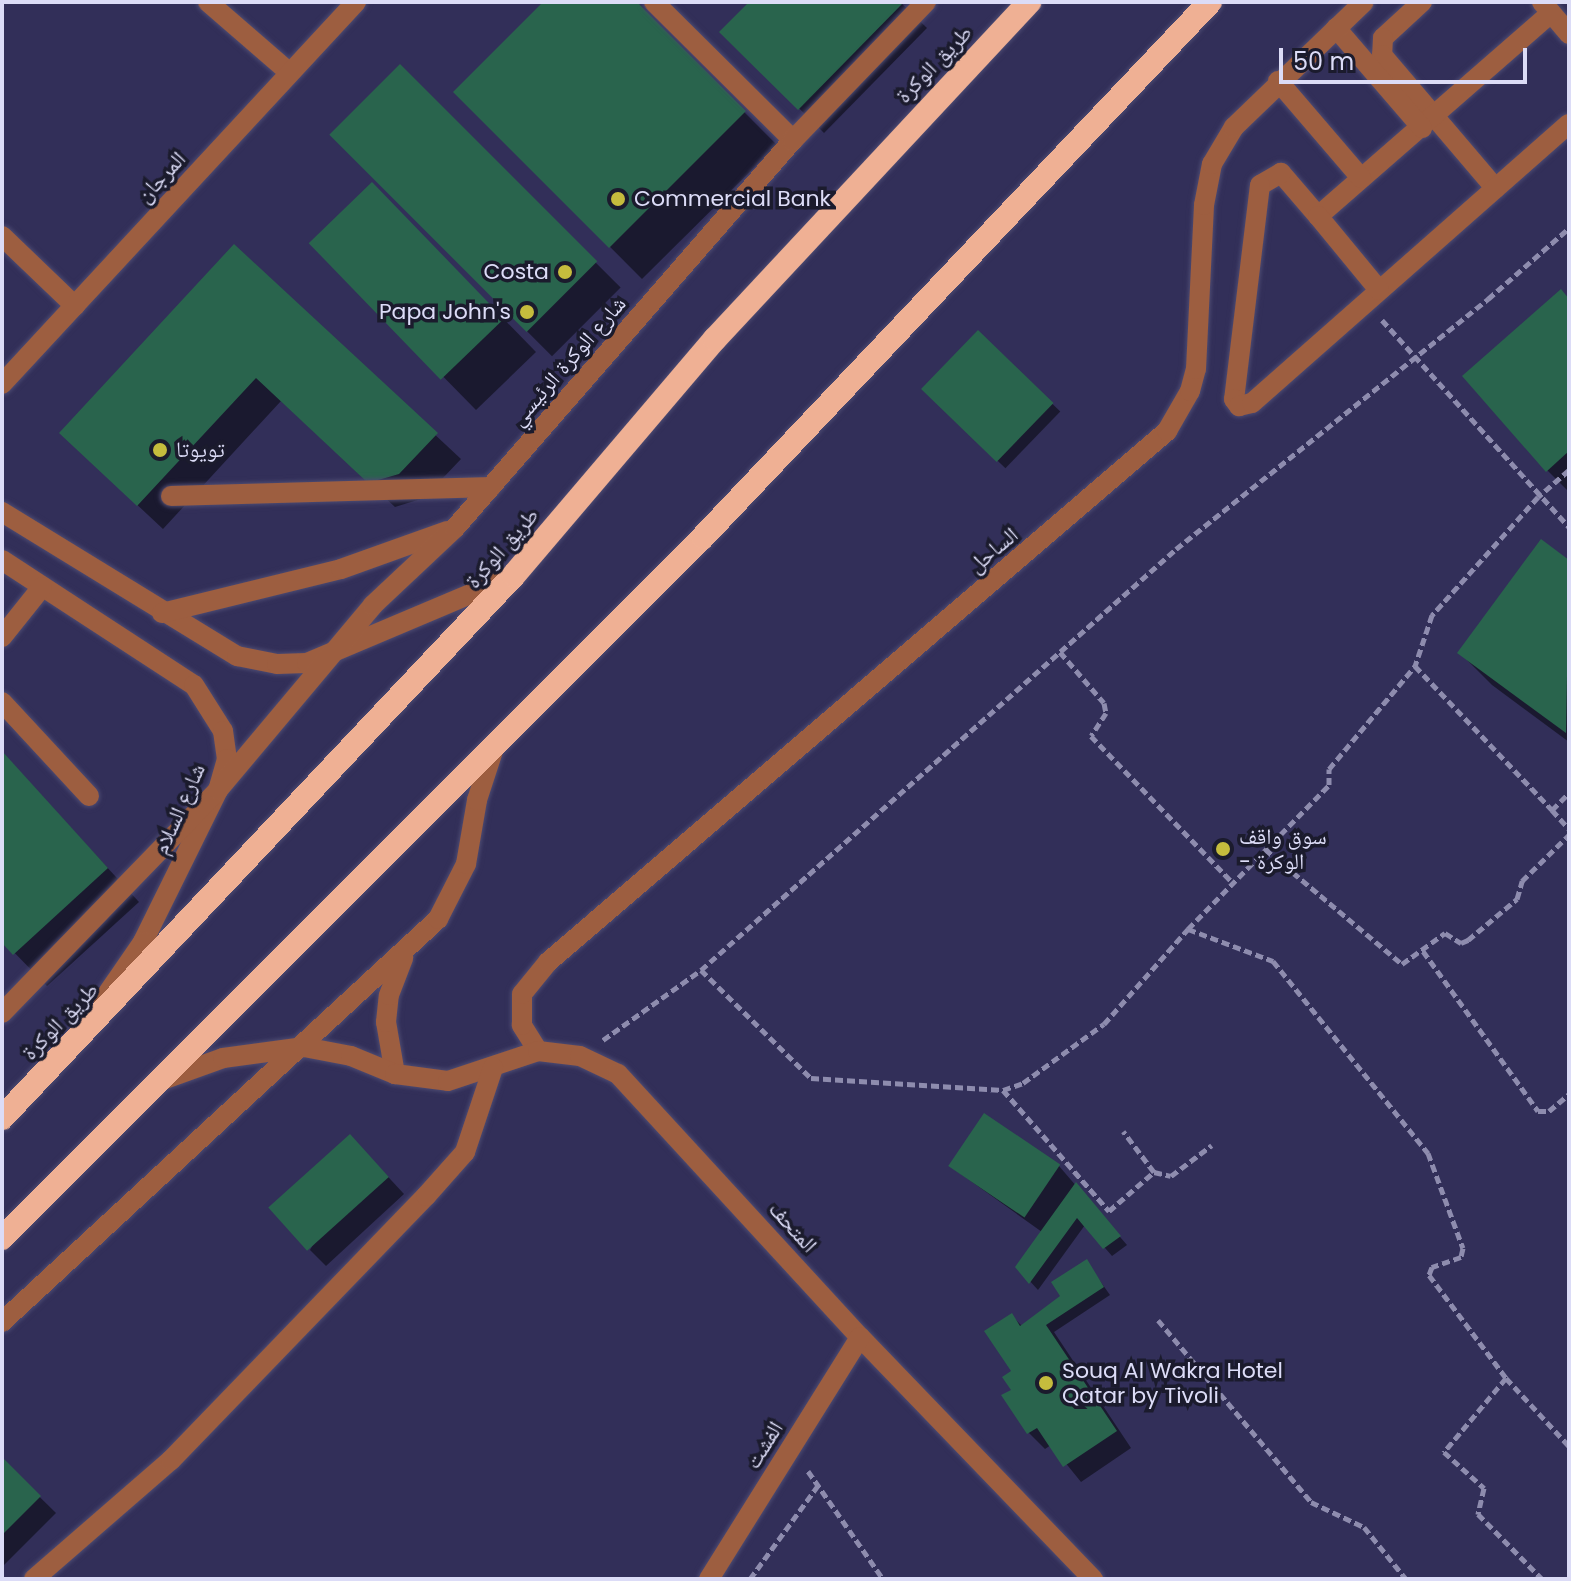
<!DOCTYPE html>
<meta charset="utf-8">
<style>
body{margin:0}
#map{position:relative;width:1571px;height:1581px;overflow:hidden;background:#322f59;font-family:Poppins,"Noto Naskh Arabic",sans-serif}
div>[style]{position:absolute}
[style*='--x']{left:calc(var(--x)*1px);top:calc(var(--y)*1px);width:calc(var(--w)*1px);rotate:calc(var(--a)*1deg)}
.shadow>*{inset:0;background:#0007;transform-origin:0 0}
.building>*{inset:0;background:#29644d;transform-origin:0 0}
.path>*{height:5px;margin-top:-2.5px;transform-origin:0;background:repeating-linear-gradient(90deg,#8e8cae 0 8px,transparent 0 12px)}
.roads{filter:drop-shadow(0 0 2px #4d4b72) drop-shadow(0 0 2px #4d4b72)}
.minor>*{height:20px;margin:-10px;padding:0 10px;transform-origin:10px;border-radius:10px;background:#9d5e40}
.highway>*{height:24px;margin:-12px;padding:0 12px;transform-origin:12px;border-radius:12px;background:#efb094}
.dots>*{width:22px;height:22px;translate:-50% -50%;box-sizing:border-box;border:4px solid #1b1b2d;border-radius:50%}
span{translate:-50% -50%;white-space:nowrap;text-align:center;line-height:1.15;-webkit-text-stroke:7px #1b1b2d;paint-order:stroke}
.street-label{font-size:22px;color:#dcdcf7}
.poi-label{font-size:22px;color:#dcdcf7}
.left{translate:0 -50%;text-align:left}
.right{translate:-100% -50%;text-align:right}
.frame{position:absolute;inset:0;border:4px solid #dcdcf7;pointer-events:none}
.scale{position:absolute;left:1279px;top:48px;width:248px;height:36px;box-sizing:border-box;border:4px solid #dcdcf7;border-top:0;padding-left:10px;font-size:24px;line-height:28px;white-space:nowrap;color:#dcdcf7;-webkit-text-stroke:6px #1b1b2d;paint-order:stroke}
</style>
<div id="map">
<div class="shadow">
<div style="clip-path:polygon(546px 2px,635px 2px,777px 145px,642px 279px,456px 92px)"></div>
<div style="clip-path:polygon(752px 2px,900px 2px,927px 28px,824px 133px,722px 32px)"></div>
<div style="left:400px;top:67px;width:312px;height:97px;rotate:45deg"></div>
<div style="clip-path:polygon(404px 217px,536px 352px,476px 410px,312px 243px)"></div>
<div style="clip-path:polygon(234px 247px,461px 459px,424px 498px,395px 507px,281px 401px,163px 529px,86px 457px)"></div>
<div style="clip-path:polygon(1569px 300px,1569px 492px,1547px 470px)"></div>
<div style="left:979px;top:333px;width:113px;height:79px;rotate:44deg"></div>
<div style="clip-path:polygon(1542px 542px,1569px 562px,1569px 742px,1492px 685px,1460px 653px)"></div>
<div style="clip-path:polygon(2px 753px,139px 902px,47px 986px,2px 940px)"></div>
<div style="clip-path:polygon(366px 1153px,404px 1194px,326px 1266px,310px 1250px)"></div>
<div style="clip-path:polygon(1059px 1166px,1127px 1245px,1112px 1256px,1085px 1225px,1038px 1290px,1017px 1267px,1042px 1232px,951px 1167px)"></div>
<div style="clip-path:polygon(1086px 1261px,1110px 1295px,1054px 1332px,1131px 1448px,1081px 1482px,1051px 1445px,1045px 1449px,1029px 1433px,1004px 1396px,1014px 1391px,1012px 1316px,1022px 1326px,1062px 1296px)"></div>
<div style="clip-path:polygon(2px 1460px,56px 1513px,2px 1567px)"></div>
</div>
<div class="building">
<div style="clip-path:polygon(543px 2px,637px 2px,746px 111px,609px 248px,453px 92px)"></div>
<div style="clip-path:polygon(749px 2px,904px 2px,798px 110px,719px 32px)"></div>
<div style="left:400px;top:64px;width:279px;height:100px;rotate:45deg"></div>
<div style="left:372px;top:182px;width:190px;height:88px;rotate:46deg"></div>
<div style="clip-path:polygon(234px 244px,438px 433px,399px 474px,368px 483px,256px 378px,137px 506px,59px 433px)"></div>
<div style="clip-path:polygon(1561px 289px,1569px 299px,1569px 451px,1546px 472px,1462px 376px)"></div>
<div style="left:978px;top:330px;width:105px;height:82px;rotate:44deg"></div>
<div style="clip-path:polygon(1541px 539px,1569px 560px,1566px 733px,1457px 653px)"></div>
<div style="clip-path:polygon(2px 751px,108px 868px,13px 955px,2px 943px)"></div>
<div style="left:984px;top:1113px;width:92px;height:64px;rotate:34deg"></div>
<div style="left:350px;top:1134px;width:58px;height:110px;rotate:48deg"></div>
<div style="clip-path:polygon(1076px 1182px,1121px 1236px,1103px 1249px,1077px 1218px,1029px 1284px,1015px 1267px)"></div>
<div style="clip-path:polygon(1087px 1259px,1104px 1287px,1046px 1325px,1117px 1431px,1063px 1467px,1037px 1428px,1027px 1434px,1001px 1395px,1011px 1390px,1002px 1377px,1011px 1371px,984px 1331px,1012px 1313px,1020px 1326px,1060px 1296px,1051px 1282px)"></div>
<div style="clip-path:polygon(2px 1457px,41px 1496px,2px 1535px)"></div>
</div>
<div class="path">
<div style="--x:1382;--y:320;--w:279;--a:47.9"></div>
<div style="--x:1569;--y:470;--w:41;--a:138.9"></div>
<div style="--x:1538;--y:497;--w:159;--a:131.9"></div>
<div style="--x:1432;--y:615;--w:54;--a:108.4"></div>
<div style="--x:1415;--y:666;--w:199;--a:46.4"></div>
<div style="--x:1552;--y:810;--w:24;--a:-45"></div>
<div style="--x:1060;--y:652;--w:67;--a:49.2"></div>
<div style="--x:1104;--y:703;--w:10;--a:79"></div>
<div style="--x:1106;--y:713;--w:27;--a:123"></div>
<div style="--x:1091;--y:736;--w:202;--a:46"></div>
<div style="--x:1552;--y:810;--w:25;--a:48"></div>
<div style="--x:1265;--y:849;--w:179;--a:40"></div>
<div style="--x:1402;--y:964;--w:53;--a:-35.8"></div>
<div style="--x:1445;--y:933;--w:19;--a:32"></div>
<div style="--x:1461;--y:943;--w:8;--a:-23"></div>
<div style="--x:1468;--y:940;--w:64;--a:-39.9"></div>
<div style="--x:1517;--y:899;--w:19;--a:-74"></div>
<div style="--x:1522;--y:881;--w:66;--a:-44.4"></div>
<div style="--x:1188;--y:929;--w:202;--a:-45.6"></div>
<div style="--x:1329;--y:785;--w:16;--a:-90"></div>
<div style="--x:1329;--y:769;--w:134;--a:-50.1"></div>
<div style="--x:1423;--y:951;--w:197;--a:54.3"></div>
<div style="--x:1538;--y:1111;--w:11;--a:0"></div>
<div style="--x:1549;--y:1111;--w:26;--a:-40"></div>
<div style="--x:701;--y:970;--w:154;--a:44.5"></div>
<div style="--x:811;--y:1078;--w:192;--a:3.6"></div>
<div style="--x:1003;--y:1090;--w:21;--a:-19"></div>
<div style="--x:1023;--y:1083;--w:100;--a:-36.1"></div>
<div style="--x:1104;--y:1024;--w:127;--a:-48.5"></div>
<div style="--x:1188;--y:929;--w:91;--a:20.6"></div>
<div style="--x:1273;--y:961;--w:247;--a:51.1"></div>
<div style="--x:1428;--y:1153;--w:101;--a:69.8"></div>
<div style="--x:1463;--y:1248;--w:9;--a:103"></div>
<div style="--x:1461;--y:1257;--w:31;--a:161"></div>
<div style="--x:1432;--y:1267;--w:9;--a:111"></div>
<div style="--x:1429;--y:1275;--w:129;--a:53.2"></div>
<div style="--x:1506;--y:1378;--w:93;--a:47.2"></div>
<div style="--x:603;--y:1040;--w:120;--a:-35.5"></div>
<div style="--x:701;--y:970;--w:635;--a:-41.55"></div>
<div style="--x:1176;--y:549;--w:400;--a:-38.7"></div>
<div style="--x:1488;--y:299;--w:108;--a:-41.2"></div>
<div style="--x:1003;--y:1090;--w:161;--a:48.8"></div>
<div style="--x:1109;--y:1211;--w:60;--a:-40.9"></div>
<div style="--x:1154;--y:1172;--w:51;--a:-127.1"></div>
<div style="--x:1154;--y:1172;--w:17;--a:13"></div>
<div style="--x:1171;--y:1176;--w:51;--a:-37.1"></div>
<div style="--x:1158;--y:1320;--w:238;--a:49.9"></div>
<div style="--x:1311;--y:1502;--w:59;--a:25.3"></div>
<div style="--x:1364;--y:1527;--w:67;--a:51.1"></div>
<div style="--x:1506;--y:1378;--w:97;--a:130"></div>
<div style="--x:1444;--y:1452;--w:54;--a:42"></div>
<div style="--x:1484;--y:1488;--w:27;--a:103"></div>
<div style="--x:1478;--y:1514;--w:91;--a:45.4"></div>
<div style="--x:808;--y:1471;--w:131;--a:55.2"></div>
<div style="--x:750;--y:1579;--w:117;--a:-54"></div>
</div>
<div class="roads">
<div class="minor">
<div style="--x:208;--y:2;--w:108;--a:40.9"></div>
<div style="--x:654;--y:2;--w:196;--a:44.8"></div>
<div style="--x:1422;--y:2;--w:53;--a:137.3"></div>
<div style="--x:1383;--y:38;--w:17;--a:93"></div>
<div style="--x:1382;--y:55;--w:175;--a:49.6"></div>
<div style="--x:1542;--y:2;--w:42;--a:49.8"></div>
<div style="--x:1551;--y:13;--w:309;--a:138.9"></div>
<div style="--x:1318;--y:216;--w:57;--a:-130.7"></div>
<div style="--x:1281;--y:173;--w:24;--a:150"></div>
<div style="--x:1260;--y:185;--w:216;--a:96.9"></div>
<div style="--x:1234;--y:399;--w:9;--a:54"></div>
<div style="--x:1239;--y:406;--w:13;--a:-13"></div>
<div style="--x:1252;--y:403;--w:422;--a:-41.4"></div>
<div style="--x:1336;--y:28;--w:132;--a:49.3"></div>
<div style="--x:1278;--y:81;--w:128;--a:49.4"></div>
<div style="--x:1318;--y:216;--w:96;--a:50.5"></div>
<div style="--x:2;--y:236;--w:101;--a:43.8"></div>
<div style="--x:2;--y:384;--w:521;--a:-47.18"></div>
<div style="--x:171;--y:496;--w:320;--a:-1.6"></div>
<div style="--x:2;--y:512;--w:276;--a:31.5"></div>
<div style="--x:237;--y:656;--w:41;--a:11.3"></div>
<div style="--x:277;--y:664;--w:30;--a:-2"></div>
<div style="--x:307;--y:663;--w:221;--a:-22.9"></div>
<div style="--x:2;--y:560;--w:229;--a:33.1"></div>
<div style="--x:194;--y:685;--w:54;--a:57.8"></div>
<div style="--x:223;--y:731;--w:28;--a:82"></div>
<div style="--x:227;--y:759;--w:32;--a:106"></div>
<div style="--x:218;--y:790;--w:169;--a:116.3"></div>
<div style="--x:143;--y:942;--w:70;--a:124.6"></div>
<div style="--x:162;--y:613;--w:184;--a:-13.8"></div>
<div style="--x:341;--y:569;--w:113;--a:-19.7"></div>
<div style="--x:2;--y:637;--w:64;--a:-51.3"></div>
<div style="--x:2;--y:702;--w:128;--a:47.2"></div>
<div style="--x:2;--y:1013;--w:310;--a:-45.9"></div>
<div style="--x:218;--y:790;--w:241;--a:-50"></div>
<div style="--x:373;--y:605;--w:112;--a:-43.2"></div>
<div style="--x:455;--y:528;--w:515;--a:-48.94"></div>
<div style="--x:793;--y:140;--w:192;--a:-46.1"></div>
<div style="--x:538;--y:1051;--w:31;--a:-122"></div>
<div style="--x:522;--y:1025;--w:31;--a:-90"></div>
<div style="--x:522;--y:994;--w:41;--a:-50.9"></div>
<div style="--x:548;--y:962;--w:816;--a:-40.62"></div>
<div style="--x:1167;--y:431;--w:46;--a:-60.1"></div>
<div style="--x:1190;--y:391;--w:23;--a:-75"></div>
<div style="--x:1196;--y:369;--w:164;--a:-87.2"></div>
<div style="--x:1204;--y:205;--w:42;--a:-79"></div>
<div style="--x:1212;--y:164;--w:43;--a:-59.3"></div>
<div style="--x:1234;--y:127;--w:180;--a:-43.9"></div>
<div style="--x:395;--y:1074;--w:53;--a:-99.8"></div>
<div style="--x:386;--y:1022;--w:27;--a:-84"></div>
<div style="--x:389;--y:995;--w:40;--a:-69"></div>
<div style="--x:162;--y:1080;--w:65;--a:-19.8"></div>
<div style="--x:223;--y:1058;--w:82;--a:-7.7"></div>
<div style="--x:304;--y:1047;--w:48;--a:10.8"></div>
<div style="--x:351;--y:1056;--w:48;--a:22.2"></div>
<div style="--x:395;--y:1074;--w:53;--a:7.5"></div>
<div style="--x:448;--y:1081;--w:95;--a:-18.4"></div>
<div style="--x:538;--y:1051;--w:42;--a:6.8"></div>
<div style="--x:580;--y:1056;--w:42;--a:25.3"></div>
<div style="--x:618;--y:1074;--w:357;--a:47.4"></div>
<div style="--x:860;--y:1337;--w:336;--a:46.1"></div>
<div style="--x:2;--y:1322;--w:594;--a:-42.75"></div>
<div style="--x:438;--y:919;--w:62;--a:-63"></div>
<div style="--x:466;--y:864;--w:65;--a:-80.2"></div>
<div style="--x:477;--y:800;--w:55;--a:-71.9"></div>
<div style="--x:34;--y:1579;--w:181;--a:-41"></div>
<div style="--x:171;--y:1460;--w:367;--a:-46"></div>
<div style="--x:426;--y:1196;--w:59;--a:-48.4"></div>
<div style="--x:465;--y:1152;--w:89;--a:-71.6"></div>
<div style="--x:709;--y:1579;--w:285;--a:-58"></div>
</div>
<div class="highway">
<div style="--x:2;--y:1118;--w:746;--a:-46.68"></div>
<div style="--x:514;--y:575;--w:310;--a:-49.6"></div>
<div style="--x:715;--y:339;--w:461;--a:-47"></div>
<div style="--x:2;--y:1238;--w:991;--a:-45"></div>
<div style="--x:703;--y:537;--w:737;--a:-46.54"></div>
</div>
</div>
<div class="dots">
<div style="left:618px;top:199px;background:#c5bc3d"></div>
<div style="left:565px;top:272px;background:#c5bc3d"></div>
<div style="left:527px;top:312px;background:#c5bc3d"></div>
<div style="left:160px;top:450px;background:#c5bc3d"></div>
<div style="left:1223px;top:849px;background:#c5bc3d"></div>
<div style="left:1046px;top:1383px;background:#c5bc3d"></div>
</div>
<div class="street-label">
<span style="left:934px;top:64px;rotate:-46deg">طريق الوكرة</span>
<span style="left:161px;top:177px;rotate:-47deg">المرجان</span>
<span style="left:568px;top:361px;rotate:-49deg">شارع الوكرة الرئيسي</span>
<span style="left:502px;top:548px;rotate:-49deg">طريق الوكرة</span>
<span style="left:993px;top:550px;rotate:-40deg">الساحل</span>
<span style="left:179px;top:809px;rotate:-66deg">شارع السلام</span>
<span style="left:60px;top:1021px;rotate:-46deg">طريق الوكرة</span>
<span style="left:793px;top:1227px;rotate:48deg">المتحف</span>
<span style="left:764px;top:1445px;rotate:-58deg">الفشت</span>
</div>
<div class="poi-label">
<span class="left" style="left:634px;top:199px">Commercial Bank</span>
<span class="right" style="left:549px;top:272px">Costa</span>
<span class="right" style="left:511px;top:312px">Papa John's</span>
<span class="left" style="left:176px;top:450px">تويوتا</span>
<span class="left" style="left:1239px;top:849px">سوق واقف<br>- الوكرة</span>
<span class="left" style="left:1062px;top:1383px">Souq Al Wakra Hotel<br>Qatar by Tivoli</span>
</div>
<div class="frame"></div>
<div class="scale">50 m</div>
</div>
